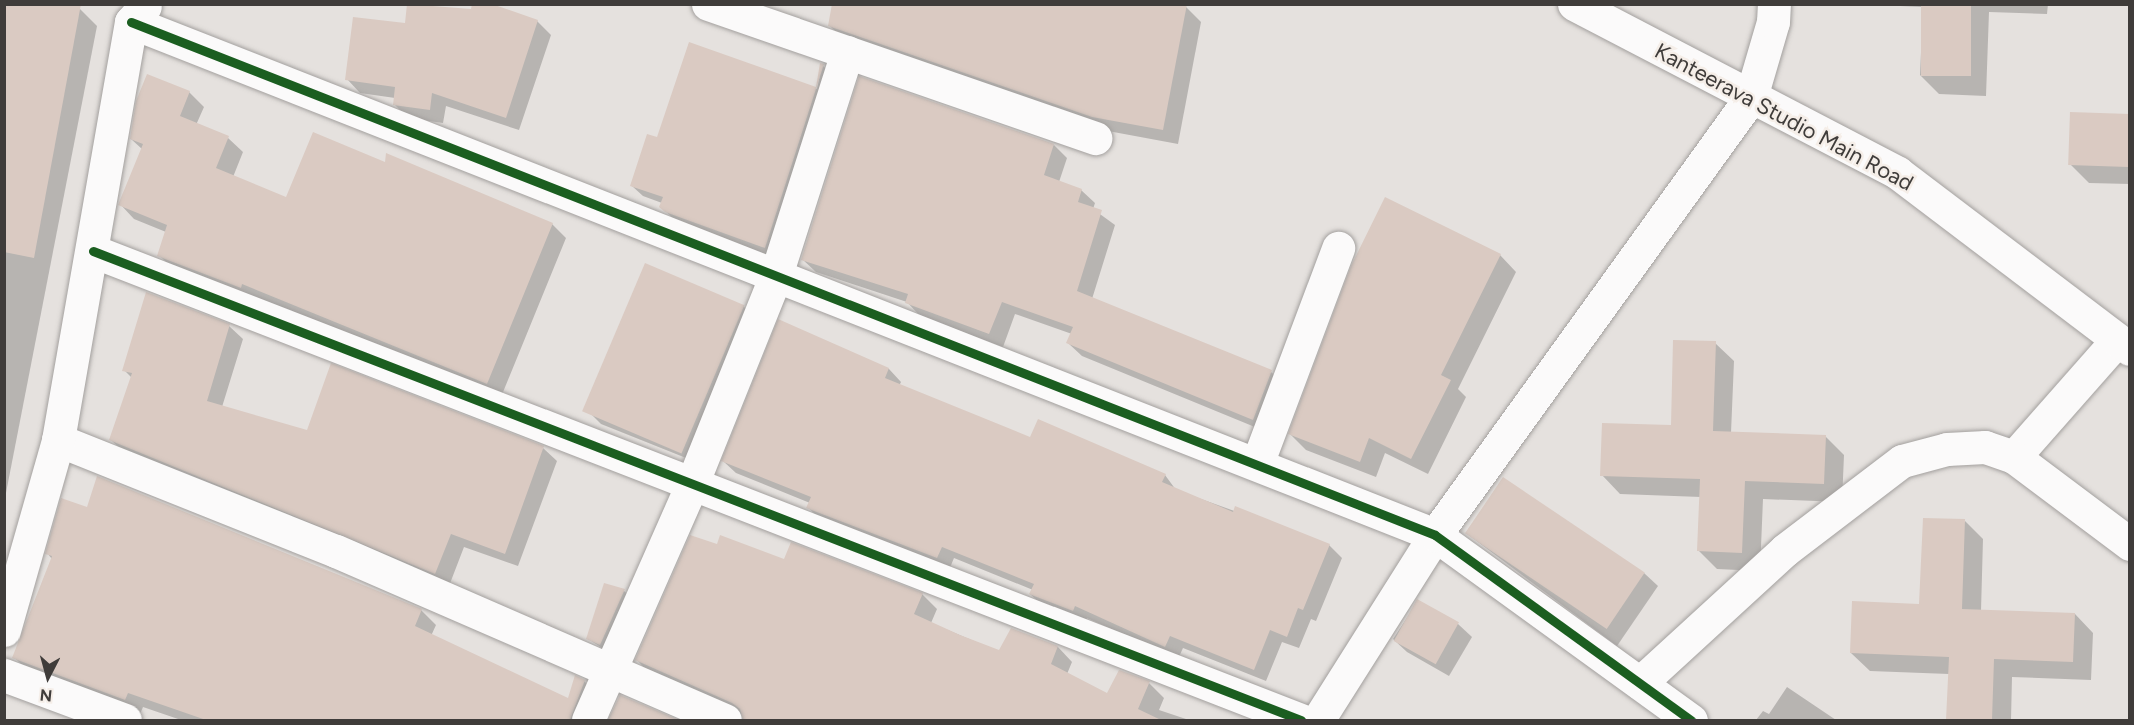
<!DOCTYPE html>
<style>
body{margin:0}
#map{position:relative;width:2134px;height:725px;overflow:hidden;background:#e5e1de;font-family:Figtree,sans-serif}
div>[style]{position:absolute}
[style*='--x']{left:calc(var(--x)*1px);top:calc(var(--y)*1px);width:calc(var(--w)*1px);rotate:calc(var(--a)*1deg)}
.shadow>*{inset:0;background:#0003}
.building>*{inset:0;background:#dacac2;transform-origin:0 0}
.roads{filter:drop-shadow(0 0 2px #a3a09e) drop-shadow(0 0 2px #a3a09e)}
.street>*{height:33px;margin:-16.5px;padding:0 16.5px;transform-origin:16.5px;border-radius:16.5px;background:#fbfafa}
.secondary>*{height:33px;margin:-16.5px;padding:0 16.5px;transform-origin:16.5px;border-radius:16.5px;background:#fbfafa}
.cycleway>*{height:9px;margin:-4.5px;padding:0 4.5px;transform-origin:4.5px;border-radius:4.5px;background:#1b5e20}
span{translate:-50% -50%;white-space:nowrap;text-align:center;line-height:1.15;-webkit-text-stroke:5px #f5eee8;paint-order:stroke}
.street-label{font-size:22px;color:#3f3c3a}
.frame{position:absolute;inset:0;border:6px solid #3f3c3a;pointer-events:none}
.north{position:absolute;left:18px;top:647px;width:60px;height:60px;-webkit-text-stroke:4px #f5eee8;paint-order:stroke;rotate:186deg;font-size:16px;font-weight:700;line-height:24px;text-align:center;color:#3f3c3a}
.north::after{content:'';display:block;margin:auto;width:21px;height:27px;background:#3f3c3a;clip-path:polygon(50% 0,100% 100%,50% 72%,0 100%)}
</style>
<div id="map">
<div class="shadow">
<div style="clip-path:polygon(4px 4px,80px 9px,97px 26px,5px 498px)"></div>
<div style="clip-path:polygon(409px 4px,537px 21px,551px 35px,519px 130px,446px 106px,443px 123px,408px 118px,394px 104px,395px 98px,360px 93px,347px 79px,406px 25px)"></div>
<div style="clip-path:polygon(1854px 4px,2048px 4px,2047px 14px,1989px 12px,1986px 96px,1939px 94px,1920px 75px,1923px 7px)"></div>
<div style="clip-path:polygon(1186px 7px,1201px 22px,1178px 144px,1108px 131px,844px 40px,829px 25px)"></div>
<div style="clip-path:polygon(689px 44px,817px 89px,822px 65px,834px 76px,776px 258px,677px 222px,661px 207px,662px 203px,643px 196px,632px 186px,658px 139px)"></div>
<div style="clip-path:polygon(189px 92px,204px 107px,196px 125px,228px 138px,243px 152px,233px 177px,287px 199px,386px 164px,552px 224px,566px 238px,501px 397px,174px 270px,159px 255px,166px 232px,134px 219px,120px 204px,142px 149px,131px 139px)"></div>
<div style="clip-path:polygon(2130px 115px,2130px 184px,2089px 183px,2070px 164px)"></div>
<div style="clip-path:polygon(1054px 145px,1067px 158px,1059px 182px,1081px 190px,1095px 203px,1093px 209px,1115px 225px,1092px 299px,1271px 372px,1285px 385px,1267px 432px,1082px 356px,1068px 343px,1072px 334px,1015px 314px,1003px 347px,920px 316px,907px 302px,816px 272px,802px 259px)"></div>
<div style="clip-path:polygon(1500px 255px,1516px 272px,1458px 389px,1466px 397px,1428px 474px,1385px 453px,1376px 477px,1306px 450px,1290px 434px)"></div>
<div style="clip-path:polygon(743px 306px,755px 317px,696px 462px,601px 424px,589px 412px)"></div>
<div style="clip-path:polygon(779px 321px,889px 369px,901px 382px,899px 386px,1030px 439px,1165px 475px,1176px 490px,1329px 545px,1342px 558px,1316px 621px,1311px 619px,1299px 648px,1282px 642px,1266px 681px,1183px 648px,1178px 659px,1087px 618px,1085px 623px,1043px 606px,1030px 594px,1033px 590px,954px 558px,949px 570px,820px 520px,808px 507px,810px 503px,736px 473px,723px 461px)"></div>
<div style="clip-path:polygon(229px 326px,243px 339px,222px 407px,308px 432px,543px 448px,557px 461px,518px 566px,464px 547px,449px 586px,125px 453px,111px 440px,132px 378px,124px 370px)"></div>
<div style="clip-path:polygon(1715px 343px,1734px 361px,1731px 433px,1825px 436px,1844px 455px,1842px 502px,1763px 499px,1760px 571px,1717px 569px,1699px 551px,1701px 497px,1620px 494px,1602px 475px,1672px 427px)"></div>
<div style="clip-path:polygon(1503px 479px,1644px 573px,1658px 586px,1617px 646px,1466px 533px)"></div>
<div style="clip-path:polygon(1965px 521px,1983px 539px,1981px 611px,2075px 614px,2093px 633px,2091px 680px,2012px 677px,2011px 720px,1948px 720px,1949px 674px,1870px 671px,1851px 653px,1921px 605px)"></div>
<div style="clip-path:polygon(718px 546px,922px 594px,937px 609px,931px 623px,1000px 652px,1058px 647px,1072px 662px,1067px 674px,1108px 695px,1149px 683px,1164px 698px,1159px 710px,1189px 720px,745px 720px,743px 715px,651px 675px,637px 660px)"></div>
<div style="clip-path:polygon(47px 553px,421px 610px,436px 625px,431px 636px,569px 700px,584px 681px,599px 696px,590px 720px,181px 720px,143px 707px,140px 714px,29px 672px,14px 657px,52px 559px)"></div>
<div style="clip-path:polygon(605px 585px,624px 591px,631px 597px,607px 651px,588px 639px)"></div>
<div style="clip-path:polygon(1418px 601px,1458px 624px,1472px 637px,1449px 676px,1407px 652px,1393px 639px)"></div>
<div style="clip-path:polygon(1787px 687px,1836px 720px,1756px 720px,1763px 711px,1769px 714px)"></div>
<div style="clip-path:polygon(620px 697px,675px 720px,608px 720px)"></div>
</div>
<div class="building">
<div style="clip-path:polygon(4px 4px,81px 4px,34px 258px,4px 252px)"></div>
<div style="clip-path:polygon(407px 4px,471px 9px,472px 4px,492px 4px,538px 20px,506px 118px,432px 93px,430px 110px,393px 105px,395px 87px,345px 80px,353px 17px,405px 23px)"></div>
<div style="clip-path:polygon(832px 4px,1187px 4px,1163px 130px,1092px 117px,828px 26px)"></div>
<div style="left:1921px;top:4px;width:50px;height:72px"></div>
<div style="clip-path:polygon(689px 42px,816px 87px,820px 63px,824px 64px,765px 248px,665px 212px,659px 207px,663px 197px,630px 186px,647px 134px,657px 137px)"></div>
<div style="clip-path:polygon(147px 74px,190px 91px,180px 116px,229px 136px,216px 168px,286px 197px,313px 132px,385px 162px,386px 153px,553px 223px,487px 384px,242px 284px,241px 288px,157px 256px,167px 225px,118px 205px,143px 144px,130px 139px,136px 101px)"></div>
<div style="clip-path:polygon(859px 76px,1054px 144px,1044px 175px,1082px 189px,1078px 202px,1102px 210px,1077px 291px,1272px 370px,1253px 420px,1066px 343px,1073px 327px,1002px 302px,989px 334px,905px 303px,908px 294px,801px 260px)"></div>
<div style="left:2070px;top:112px;width:60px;height:53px;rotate:2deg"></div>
<div style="clip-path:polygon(1385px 197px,1501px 254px,1441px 375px,1451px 380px,1411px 459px,1369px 438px,1360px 462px,1288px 434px,1351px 266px)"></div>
<div style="left:645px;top:263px;width:108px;height:161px;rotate:23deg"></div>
<div style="clip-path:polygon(146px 292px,230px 324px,207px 401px,307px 430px,331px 363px,544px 446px,505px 554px,451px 534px,435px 574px,109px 440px,132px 373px,122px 371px)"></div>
<div style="clip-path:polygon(778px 319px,889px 368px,885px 378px,1030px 437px,1038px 419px,1166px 474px,1162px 482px,1233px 512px,1235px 506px,1330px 544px,1303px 610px,1298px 608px,1287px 637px,1270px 630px,1254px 670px,1170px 636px,1165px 647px,1075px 606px,1073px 611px,1029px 594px,1034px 584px,942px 547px,937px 558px,806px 508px,811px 497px,721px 461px)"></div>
<div style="clip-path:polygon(1673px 340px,1716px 341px,1713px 431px,1826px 435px,1824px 484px,1745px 481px,1742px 553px,1697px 551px,1700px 479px,1600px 476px,1602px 423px,1671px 425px)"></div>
<div style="clip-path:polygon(97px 476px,422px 609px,415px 626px,568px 698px,575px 675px,585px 680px,570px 720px,206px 720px,128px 693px,125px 700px,12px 658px,52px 556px,45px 554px,61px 498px,87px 507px)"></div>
<div style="left:1503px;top:477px;width:171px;height:68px;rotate:34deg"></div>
<div style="clip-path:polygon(1923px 518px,1965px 519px,1962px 609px,2075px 613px,2073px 662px,1994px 659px,1992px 720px,1946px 720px,1949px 657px,1850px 653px,1852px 601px,1919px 604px)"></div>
<div style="clip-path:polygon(690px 535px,717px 544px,720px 535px,784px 559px,791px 542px,923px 593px,914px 614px,960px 635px,999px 650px,1011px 628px,1058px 646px,1051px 664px,1107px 693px,1119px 670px,1150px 681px,1138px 709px,1161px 720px,743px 720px,740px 709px,732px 703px,635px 660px)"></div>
<div style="clip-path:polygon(604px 583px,625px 589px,600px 645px,586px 639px)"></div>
<div style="left:1417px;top:599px;width:48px;height:48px;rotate:29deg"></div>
<div style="clip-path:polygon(620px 695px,679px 720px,608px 720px)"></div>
</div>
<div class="roads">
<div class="street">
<div style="--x:708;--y:4;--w:410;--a:19.1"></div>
<div style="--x:131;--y:22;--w:1401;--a:21.47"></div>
<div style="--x:1435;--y:535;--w:316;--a:35.9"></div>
<div style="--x:93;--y:251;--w:1296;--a:21.22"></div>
<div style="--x:58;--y:440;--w:299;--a:21.8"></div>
<div style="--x:336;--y:551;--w:424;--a:23.5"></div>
<div style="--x:2014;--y:457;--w:156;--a:-48.6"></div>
<div style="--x:1257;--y:464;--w:231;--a:-69.4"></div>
<div style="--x:4;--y:630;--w:198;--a:-74.1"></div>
<div style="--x:58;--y:440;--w:424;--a:-80.1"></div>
<div style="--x:131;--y:22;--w:21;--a:-49"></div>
<div style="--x:4;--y:675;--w:129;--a:20.4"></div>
<div style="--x:1640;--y:683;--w:197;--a:-42.5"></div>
<div style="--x:1785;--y:550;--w:147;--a:-37.3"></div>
<div style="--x:1902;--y:461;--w:47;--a:-14.9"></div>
<div style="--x:1947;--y:449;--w:38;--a:-3"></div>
<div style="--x:1985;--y:447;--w:31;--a:19"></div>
<div style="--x:2014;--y:457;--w:145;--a:36.9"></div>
<div style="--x:588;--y:720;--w:258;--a:-66.2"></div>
<div style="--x:692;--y:484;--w:225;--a:-68.1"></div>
<div style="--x:776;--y:275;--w:234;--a:-72.3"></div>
<div style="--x:1318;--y:720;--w:219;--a:-57.7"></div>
<div style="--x:1435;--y:535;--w:540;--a:-54.19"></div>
<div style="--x:1751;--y:97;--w:78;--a:-73.7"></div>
<div style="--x:1773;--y:22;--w:18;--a:-87"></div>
</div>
<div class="secondary">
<div style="--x:1574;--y:4;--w:365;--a:27.5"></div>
<div style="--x:1898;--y:173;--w:291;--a:37.2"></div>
</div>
</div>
<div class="cycleway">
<div style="--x:131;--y:22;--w:1401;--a:21.47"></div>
<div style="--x:1435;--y:535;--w:316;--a:35.9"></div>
<div style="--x:93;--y:251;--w:1296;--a:21.22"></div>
</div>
<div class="street-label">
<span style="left:1784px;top:117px;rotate:28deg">Kanteerava Studio Main Road</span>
</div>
<div class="frame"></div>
<div class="north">N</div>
</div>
